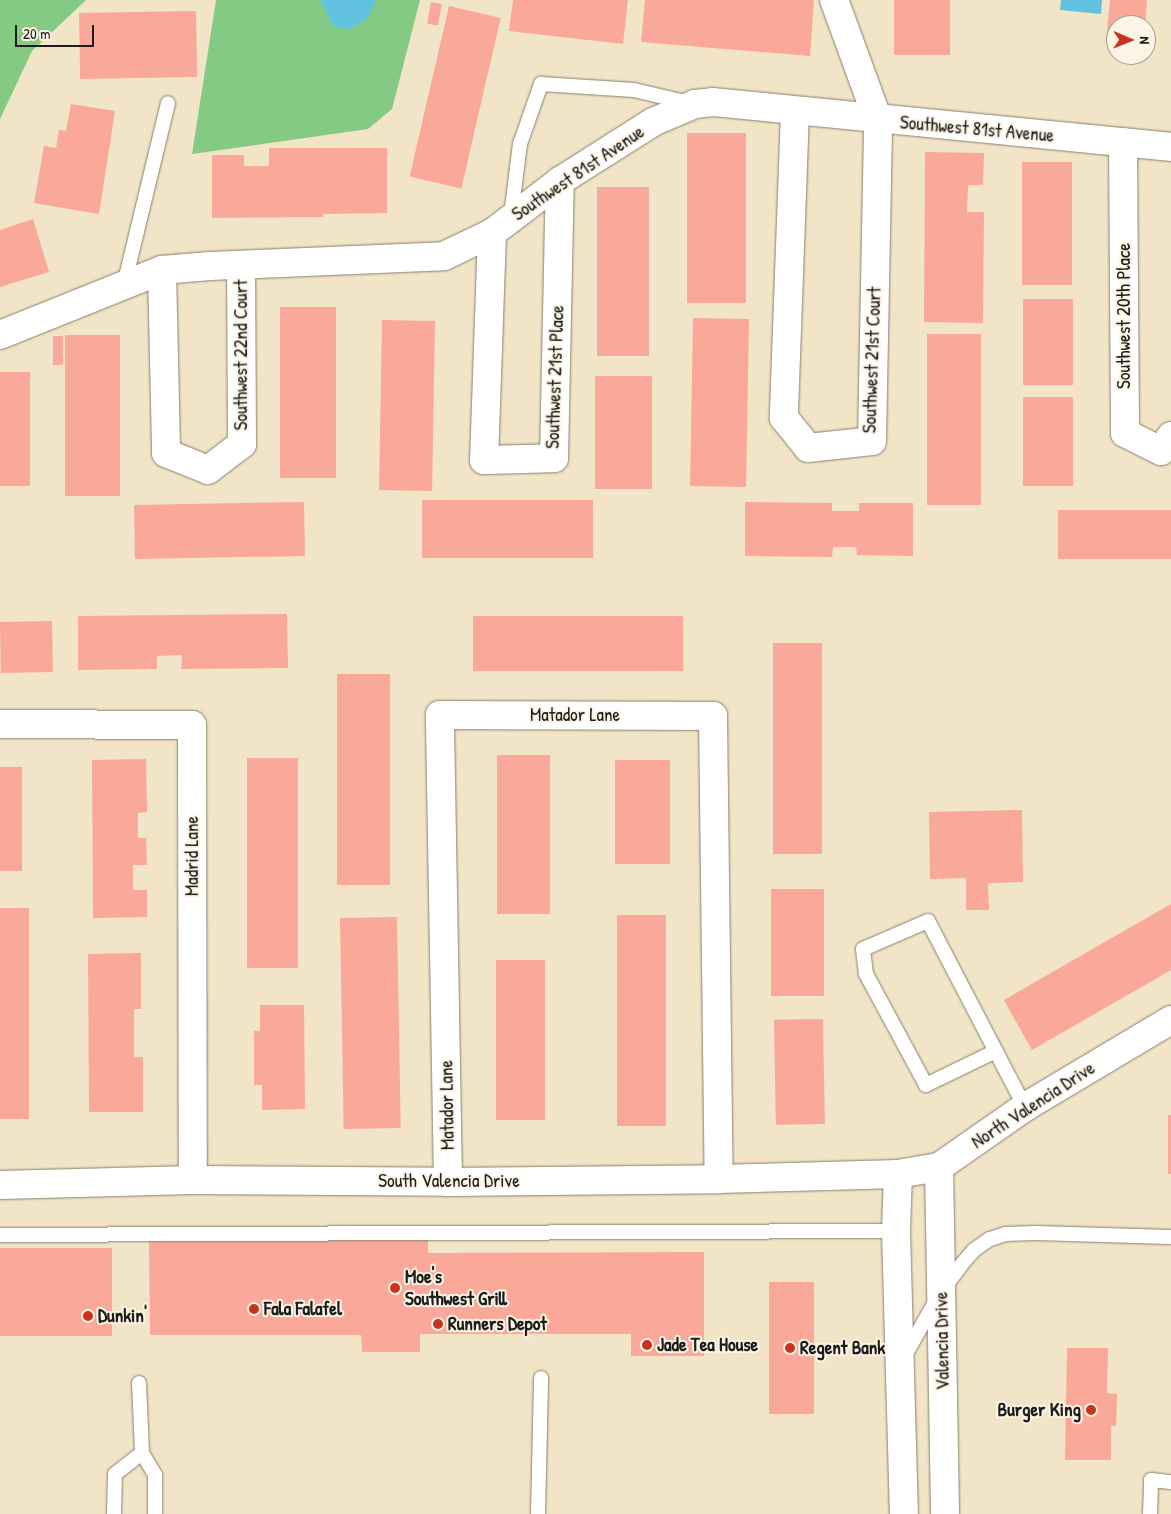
<!DOCTYPE html>
<style>
body{margin:0}
#map{position:relative;width:1171px;height:1514px;overflow:hidden;background:#f2e4c6;font-family:"Patrick Hand",sans-serif}
div>[style]{position:absolute}
[style*='--x']{left:calc(var(--x)*1px);top:calc(var(--y)*1px);width:calc(var(--w)*1px);rotate:calc(var(--a)*1deg)}
.green>*{inset:0;background:#85ca84}
.water>*{inset:0;background:#61c2df}
.building>*{inset:0;background:#f9a899;transform-origin:0 0}
.roads{filter:drop-shadow(0 0 1px #878071) drop-shadow(0 0 1px #878071)}
.lane>*{height:14px;margin:-7px;padding:0 7px;transform-origin:7px;border-radius:7px;background:#fff}
.street>*{height:28px;margin:-14px;padding:0 14px;transform-origin:14px;border-radius:14px;background:#fff}
.dots>*{width:14px;height:14px;translate:-50% -50%;box-sizing:border-box;border:2px solid #fcf5e5;border-radius:50%}
span{translate:-50% -50%;white-space:nowrap;text-align:center;line-height:1.15;-webkit-text-stroke:4px #fcf5e5;paint-order:stroke}
.street-label{font-size:19px;color:#1c1c1c}
.poi-label{font-size:19px;color:#1c1c1c;font-weight:700}
.left{translate:0 -50%;text-align:left}
.right{translate:-100% -50%;text-align:right}
.north{position:absolute;left:1106px;top:15px;width:50px;height:50px;box-sizing:border-box;background:#fcf5e5;border:1px solid #a29e95;border-radius:50%;rotate:91deg;font-size:14px;font-weight:700;line-height:20px;text-align:center;color:#1c1c1c}
.north::after{content:'';display:block;margin:auto;width:18px;height:22px;background:#c8321e;clip-path:polygon(50% 0,100% 100%,50% 72%,0 100%)}
.scale{position:absolute;left:15px;top:25px;width:79px;height:22px;box-sizing:border-box;border:2px solid #1c1c1c;border-top:0;padding-left:6px;font-size:15px;line-height:18px;white-space:nowrap;color:#1c1c1c;-webkit-text-stroke:4px #fcf5e5;paint-order:stroke}
</style>
<div id="map">
<div class="green">
<div style="clip-path:polygon(0 0,86px 0,32px 51px,0 119px)"></div>
<div style="clip-path:polygon(216px 0,420px 0,392px 109px,368px 129px,192px 154px)"></div>
</div>
<div class="water">
<div style="clip-path:polygon(320px 0,376px 0,367px 19px,348px 29px,333px 26px)"></div>
<div style="clip-path:polygon(1061px 0,1102px 0,1101px 14px,1060px 10px)"></div>
</div>
<div class="building">
<div style="clip-path:polygon(513px 0,628px 0,623px 44px,509px 31px)"></div>
<div style="clip-path:polygon(645px 0,814px 0,810px 56px,641px 42px)"></div>
<div style="left:894px;top:0;width:56px;height:55px"></div>
<div style="clip-path:polygon(1110px 0,1147px 0,1145px 25px,1116px 25px,1116px 32px,1107px 31px)"></div>
<div style="left:431px;top:2px;width:11px;height:22px;rotate:10deg"></div>
<div style="left:449px;top:6px;width:53px;height:175px;rotate:13deg"></div>
<div style="left:196px;top:11px;width:66px;height:117px;rotate:89deg"></div>
<div style="clip-path:polygon(71px 104px,115px 111px,99px 214px,34px 203px,44px 146px,56px 148px,59px 130px,66px 131px)"></div>
<div style="left:687px;top:133px;width:59px;height:170px"></div>
<div style="clip-path:polygon(269px 148px,387px 148px,387px 213px,323px 214px,323px 217px,212px 218px,212px 155px,244px 155px,244px 166px,269px 166px)"></div>
<div style="clip-path:polygon(925px 152px,984px 153px,983px 185px,968px 185px,967px 212px,984px 212px,983px 323px,924px 322px)"></div>
<div style="left:1072px;top:162px;width:123px;height:50px;rotate:90deg"></div>
<div style="left:597px;top:187px;width:52px;height:169px"></div>
<div style="clip-path:polygon(33px 219px,49px 272px,0 287px,0 230px)"></div>
<div style="left:1023px;top:299px;width:50px;height:86px"></div>
<div style="left:280px;top:307px;width:56px;height:171px"></div>
<div style="left:693px;top:318px;width:56px;height:168px;rotate:1deg"></div>
<div style="left:382px;top:320px;width:53px;height:170px;rotate:1deg"></div>
<div style="left:927px;top:334px;width:54px;height:171px"></div>
<div style="left:65px;top:335px;width:55px;height:161px"></div>
<div style="left:53px;top:336px;width:10px;height:29px"></div>
<div style="left:0;top:372px;width:30px;height:114px"></div>
<div style="left:652px;top:376px;width:113px;height:57px;rotate:90deg"></div>
<div style="left:1073px;top:397px;width:89px;height:50px;rotate:90deg"></div>
<div style="left:593px;top:500px;width:58px;height:171px;rotate:90deg"></div>
<div style="left:304px;top:502px;width:54px;height:170px;rotate:89deg"></div>
<div style="clip-path:polygon(745px 502px,832px 503px,832px 511px,859px 511px,859px 503px,913px 503px,913px 556px,857px 555px,856px 547px,833px 547px,832px 557px,745px 556px)"></div>
<div style="left:1058px;top:510px;width:113px;height:49px"></div>
<div style="clip-path:polygon(287px 614px,288px 668px,181px 669px,182px 655px,157px 656px,157px 669px,78px 670px,78px 616px)"></div>
<div style="left:473px;top:616px;width:210px;height:55px"></div>
<div style="left:52px;top:621px;width:51px;height:52px;rotate:89deg"></div>
<div style="left:773px;top:643px;width:49px;height:211px"></div>
<div style="left:337px;top:674px;width:53px;height:211px"></div>
<div style="left:497px;top:755px;width:53px;height:159px"></div>
<div style="left:247px;top:758px;width:51px;height:210px"></div>
<div style="clip-path:polygon(146px 759px,147px 812px,138px 813px,138px 838px,146px 838px,147px 865px,133px 865px,133px 890px,147px 890px,147px 917px,93px 918px,92px 760px)"></div>
<div style="left:670px;top:760px;width:104px;height:55px;rotate:90deg"></div>
<div style="left:0;top:767px;width:22px;height:104px"></div>
<div style="clip-path:polygon(1022px 810px,1023px 882px,988px 883px,989px 910px,966px 910px,966px 878px,930px 879px,929px 812px)"></div>
<div style="left:771px;top:889px;width:53px;height:107px"></div>
<div style="clip-path:polygon(1171px 904px,1171px 970px,1032px 1050px,1004px 1000px)"></div>
<div style="left:0;top:908px;width:29px;height:211px"></div>
<div style="left:617px;top:915px;width:49px;height:211px"></div>
<div style="left:397px;top:917px;width:211px;height:57px;rotate:89deg"></div>
<div style="clip-path:polygon(141px 953px,141px 1009px,134px 1009px,134px 1057px,143px 1057px,143px 1112px,89px 1112px,88px 954px)"></div>
<div style="left:545px;top:960px;width:160px;height:49px;rotate:90deg"></div>
<div style="clip-path:polygon(260px 1005px,304px 1005px,305px 1109px,262px 1110px,262px 1085px,254px 1085px,254px 1031px,260px 1031px)"></div>
<div style="left:823px;top:1019px;width:105px;height:49px;rotate:89deg"></div>
<div style="left:1168px;top:1115px;width:3px;height:59px"></div>
<div style="clip-path:polygon(428px 1240px,428px 1253px,704px 1252px,704px 1356px,631px 1356px,631px 1334px,420px 1334px,420px 1352px,362px 1352px,361px 1335px,150px 1335px,149px 1241px)"></div>
<div style="left:0;top:1248px;width:112px;height:88px"></div>
<div style="left:769px;top:1282px;width:45px;height:132px"></div>
<div style="clip-path:polygon(1067px 1348px,1108px 1348px,1107px 1393px,1117px 1394px,1116px 1426px,1111px 1426px,1111px 1460px,1065px 1460px)"></div>
</div>
<div class="roads">
<div class="lane">
<div style="--x:511;--y:216;--w:73;--a:-82.9"></div>
<div style="--x:520;--y:144;--w:64;--a:-70.7"></div>
<div style="--x:541;--y:84;--w:93;--a:3.7"></div>
<div style="--x:634;--y:90;--w:57;--a:13.3"></div>
<div style="--x:124;--y:285;--w:187;--a:-76.4"></div>
<div style="--x:996;--y:1051;--w:78;--a:154.1"></div>
<div style="--x:926;--y:1085;--w:126;--a:-118.4"></div>
<div style="--x:866;--y:974;--w:25;--a:-97"></div>
<div style="--x:863;--y:949;--w:71;--a:-23.3"></div>
<div style="--x:928;--y:921;--w:210;--a:62.5"></div>
<div style="--x:0;--y:1235;--w:896;--a:-0.26"></div>
<div style="--x:904;--y:1357;--w:75;--a:-60.4"></div>
<div style="--x:941;--y:1292;--w:34;--a:-53"></div>
<div style="--x:961;--y:1265;--w:20;--a:-49"></div>
<div style="--x:974;--y:1250;--w:19;--a:-35"></div>
<div style="--x:990;--y:1239;--w:16;--a:-18"></div>
<div style="--x:1005;--y:1234;--w:30;--a:-2"></div>
<div style="--x:1035;--y:1233;--w:136;--a:1.7"></div>
<div style="--x:139;--y:1383;--w:70;--a:87.5"></div>
<div style="--x:142;--y:1453;--w:26;--a:59"></div>
<div style="--x:155;--y:1475;--w:39;--a:90"></div>
<div style="--x:114;--y:1514;--w:40;--a:-88.6"></div>
<div style="--x:115;--y:1474;--w:34;--a:-38"></div>
<div style="--x:538;--y:1514;--w:136;--a:-88.7"></div>
<div style="--x:1150;--y:1514;--w:34;--a:-88"></div>
<div style="--x:1151;--y:1480;--w:20;--a:6"></div>
</div>
<div class="street">
<div style="--x:795;--y:111;--w:307;--a:92.1"></div>
<div style="--x:784;--y:418;--w:38;--a:51"></div>
<div style="--x:808;--y:448;--w:64;--a:-6.2"></div>
<div style="--x:872;--y:441;--w:321;--a:-88.9"></div>
<div style="--x:878;--y:120;--w:128;--a:-110.1"></div>
<div style="--x:1123;--y:142;--w:291;--a:89.6"></div>
<div style="--x:1125;--y:433;--w:40;--a:26.6"></div>
<div style="--x:1161;--y:451;--w:18;--a:-56"></div>
<div style="--x:492;--y:233;--w:227;--a:92"></div>
<div style="--x:484;--y:460;--w:70;--a:-1.6"></div>
<div style="--x:554;--y:458;--w:277;--a:-88.8"></div>
<div style="--x:162;--y:270;--w:183;--a:88.7"></div>
<div style="--x:166;--y:453;--w:45;--a:22"></div>
<div style="--x:208;--y:470;--w:43;--a:-37.4"></div>
<div style="--x:242;--y:444;--w:179;--a:-90.3"></div>
<div style="--x:0;--y:335;--w:175;--a:-21.9"></div>
<div style="--x:162;--y:270;--w:48;--a:-4.8"></div>
<div style="--x:210;--y:266;--w:234;--a:-2.4"></div>
<div style="--x:444;--y:256;--w:53;--a:-25.6"></div>
<div style="--x:492;--y:233;--w:86;--a:-37.4"></div>
<div style="--x:560;--y:181;--w:110;--a:-32.4"></div>
<div style="--x:653;--y:122;--w:46;--a:-23.2"></div>
<div style="--x:695;--y:104;--w:18;--a:-6"></div>
<div style="--x:713;--y:102;--w:460;--a:5.6"></div>
<div style="--x:0;--y:724;--w:192;--a:0.3"></div>
<div style="--x:192;--y:725;--w:455;--a:89.9"></div>
<div style="--x:939;--y:1167;--w:347;--a:89"></div>
<div style="--x:898;--y:1174;--w:57;--a:92"></div>
<div style="--x:896;--y:1231;--w:283;--a:88.4"></div>
<div style="--x:448;--y:1182;--w:467;--a:-91"></div>
<div style="--x:440;--y:715;--w:273;--a:0.2"></div>
<div style="--x:713;--y:716;--w:463;--a:89.3"></div>
<div style="--x:0;--y:1185;--w:193;--a:-1.5"></div>
<div style="--x:193;--y:1180;--w:255;--a:0.4"></div>
<div style="--x:448;--y:1182;--w:271;--a:-0.6"></div>
<div style="--x:719;--y:1179;--w:179;--a:-1.6"></div>
<div style="--x:898;--y:1174;--w:42;--a:-9.7"></div>
<div style="--x:939;--y:1167;--w:105;--a:-34.9"></div>
<div style="--x:1025;--y:1107;--w:170;--a:-30.8"></div>
</div>
</div>
<div class="dots">
<div style="left:395px;top:1288px;background:#c8321e"></div>
<div style="left:254px;top:1309px;background:#c8321e"></div>
<div style="left:88px;top:1316px;background:#c8321e"></div>
<div style="left:438px;top:1324px;background:#c8321e"></div>
<div style="left:647px;top:1345px;background:#c8321e"></div>
<div style="left:790px;top:1348px;background:#c8321e"></div>
<div style="left:1091px;top:1410px;background:#c8321e"></div>
</div>
<div class="street-label">
<span style="left:977px;top:129px;rotate:5deg">Southwest 81st Avenue</span>
<span style="left:578px;top:173px;rotate:-34deg">Southwest 81st Avenue</span>
<span style="left:1124px;top:316px;rotate:-90deg">Southwest 20th Place</span>
<span style="left:241px;top:355px;rotate:-90deg">Southwest 22nd Court</span>
<span style="left:872px;top:360px;rotate:-88deg">Southwest 21st Court</span>
<span style="left:555px;top:377px;rotate:-88deg">Southwest 21st Place</span>
<span style="left:575px;top:715px">Matador Lane</span>
<span style="left:192px;top:856px;rotate:-90deg">Madrid Lane</span>
<span style="left:447px;top:1105px;rotate:-91deg">Matador Lane</span>
<span style="left:1033px;top:1105px;rotate:-33deg">North Valencia Drive</span>
<span style="left:449px;top:1181px">South Valencia Drive</span>
<span style="left:942px;top:1341px;rotate:-91deg">Valencia Drive</span>
</div>
<div class="poi-label">
<span class="left" style="left:405px;top:1288px">Moe's<br>Southwest Grill</span>
<span class="left" style="left:264px;top:1309px">Fala Falafel</span>
<span class="left" style="left:98px;top:1316px">Dunkin'</span>
<span class="left" style="left:448px;top:1324px">Runners Depot</span>
<span class="left" style="left:657px;top:1345px">Jade Tea House</span>
<span class="left" style="left:800px;top:1348px">Regent Bank</span>
<span class="right" style="left:1081px;top:1410px">Burger King</span>
</div>
<div class="north">N</div>
<div class="scale">20 m</div>
</div>
